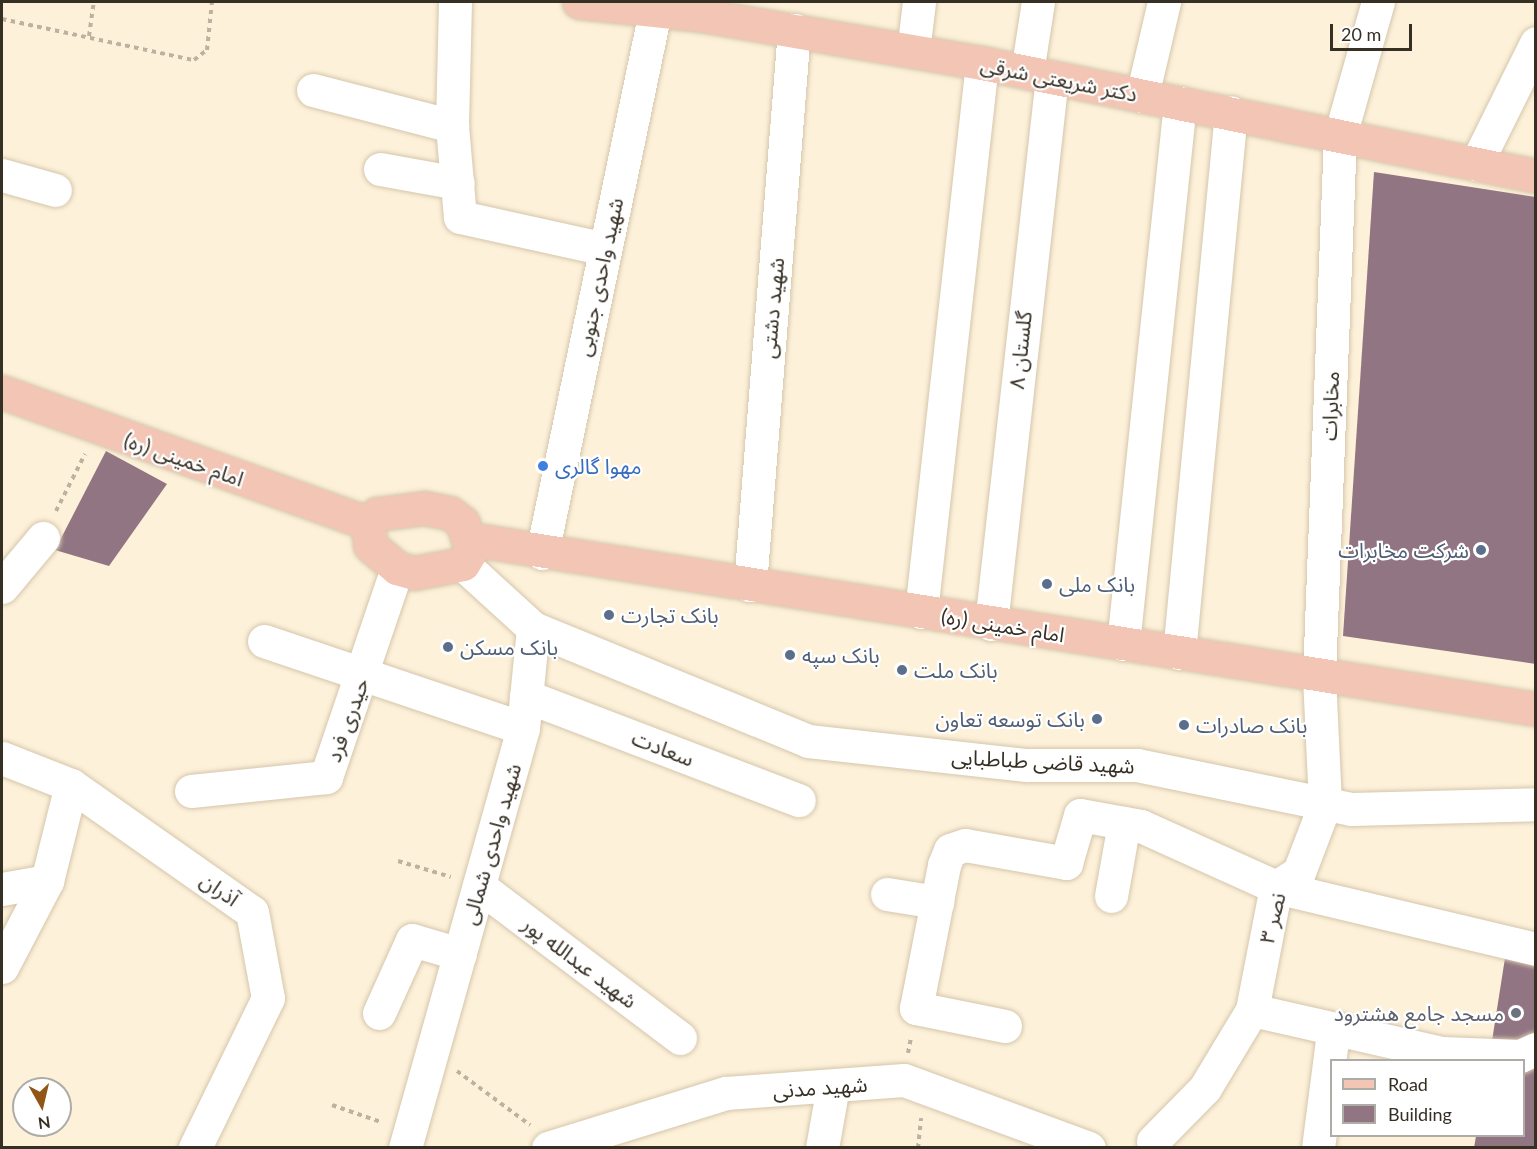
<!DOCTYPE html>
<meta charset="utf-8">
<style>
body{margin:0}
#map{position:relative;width:1537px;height:1149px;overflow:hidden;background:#fdf1da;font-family:Lato,"Noto Sans Arabic",sans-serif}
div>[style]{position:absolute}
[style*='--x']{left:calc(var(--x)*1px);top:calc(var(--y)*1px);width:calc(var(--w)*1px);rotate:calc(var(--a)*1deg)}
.building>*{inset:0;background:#927583}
.path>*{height:4px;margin-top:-2px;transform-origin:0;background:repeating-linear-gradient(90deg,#bcb29f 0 4.5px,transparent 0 9px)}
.roads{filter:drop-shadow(0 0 2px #d5c6ab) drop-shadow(0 0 2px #d5c6ab)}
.minor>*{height:33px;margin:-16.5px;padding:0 16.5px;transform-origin:16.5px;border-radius:16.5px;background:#fff}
.major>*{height:33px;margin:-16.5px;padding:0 16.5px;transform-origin:16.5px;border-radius:16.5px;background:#f2c5b5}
.dots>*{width:16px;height:16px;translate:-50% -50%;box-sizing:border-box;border:3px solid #fff;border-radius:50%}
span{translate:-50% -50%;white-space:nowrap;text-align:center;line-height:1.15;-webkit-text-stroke:4.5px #fff;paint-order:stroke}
.street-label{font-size:21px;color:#352f24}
.shop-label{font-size:21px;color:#366cbe}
.left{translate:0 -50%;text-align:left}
.service-label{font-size:21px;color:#4e5e75}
.right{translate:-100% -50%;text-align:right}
.worship-label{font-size:21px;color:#5b616d}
.frame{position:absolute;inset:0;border:3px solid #352f24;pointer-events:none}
.legend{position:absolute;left:1330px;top:1059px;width:195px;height:78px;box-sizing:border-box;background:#fff;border:2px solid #aeaca7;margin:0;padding:8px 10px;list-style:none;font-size:18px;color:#352f24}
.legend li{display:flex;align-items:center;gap:12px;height:30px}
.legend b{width:30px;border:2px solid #aeaca7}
.north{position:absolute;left:12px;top:1077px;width:60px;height:60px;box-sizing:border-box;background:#fff;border:2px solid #aeaca7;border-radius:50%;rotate:172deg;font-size:16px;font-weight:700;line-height:24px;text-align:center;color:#352f24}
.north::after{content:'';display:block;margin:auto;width:21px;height:27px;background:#915615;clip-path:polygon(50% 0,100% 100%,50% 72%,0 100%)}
.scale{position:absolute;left:1330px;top:24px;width:82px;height:27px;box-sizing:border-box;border:3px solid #352f24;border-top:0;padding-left:8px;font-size:18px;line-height:21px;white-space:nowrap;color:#352f24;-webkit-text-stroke:4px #fff;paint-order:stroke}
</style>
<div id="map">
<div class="building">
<div style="clip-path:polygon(1374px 172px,1536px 197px,1536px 664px,1343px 636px)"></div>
<div style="clip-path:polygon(106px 451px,167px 484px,109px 566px,55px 550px)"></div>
<div style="clip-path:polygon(1505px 958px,1536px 965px,1536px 1148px,1474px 1148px,1476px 1136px,1524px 1136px,1524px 1060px,1489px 1060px)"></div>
</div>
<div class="path">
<div style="--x:2;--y:19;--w:196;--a:12.1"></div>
<div style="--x:194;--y:60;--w:16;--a:-38"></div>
<div style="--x:207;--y:50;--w:48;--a:-84.1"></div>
<div style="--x:89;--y:36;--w:34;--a:-82"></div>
<div style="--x:56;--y:511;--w:64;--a:-63"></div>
<div style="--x:398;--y:861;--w:55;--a:16.8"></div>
<div style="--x:908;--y:1053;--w:16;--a:-79"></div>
<div style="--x:457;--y:1071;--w:91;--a:36.5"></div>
<div style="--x:332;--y:1105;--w:52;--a:19.1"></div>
<div style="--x:918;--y:1148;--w:30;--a:-84"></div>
</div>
<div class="roads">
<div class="minor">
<div style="--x:455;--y:2;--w:124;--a:91.4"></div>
<div style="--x:452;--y:126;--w:91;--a:85"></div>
<div style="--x:460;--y:217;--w:148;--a:12.4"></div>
<div style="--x:913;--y:51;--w:49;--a:-83"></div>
<div style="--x:1027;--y:72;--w:71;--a:-81.1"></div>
<div style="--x:313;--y:90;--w:144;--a:14.5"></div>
<div style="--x:1142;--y:96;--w:97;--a:-76.8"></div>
<div style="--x:1476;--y:164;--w:135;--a:-63.6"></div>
<div style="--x:380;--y:169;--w:79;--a:10.2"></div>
<div style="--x:2;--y:175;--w:55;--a:15.8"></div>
<div style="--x:542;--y:553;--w:563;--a:-78.21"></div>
<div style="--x:750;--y:585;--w:557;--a:-85.47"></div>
<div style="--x:2;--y:587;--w:64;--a:-50.1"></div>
<div style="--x:921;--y:612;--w:552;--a:-83.66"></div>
<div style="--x:991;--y:624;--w:550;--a:-83.64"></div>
<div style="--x:533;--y:628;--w:297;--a:22.3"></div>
<div style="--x:808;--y:741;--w:220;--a:6.3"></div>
<div style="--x:1027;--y:765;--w:110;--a:0"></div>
<div style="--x:1137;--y:765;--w:218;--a:11.6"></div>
<div style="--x:1351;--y:809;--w:185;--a:-1.5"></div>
<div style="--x:264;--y:641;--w:273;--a:18.6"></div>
<div style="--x:1123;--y:644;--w:544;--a:-83.99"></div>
<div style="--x:1179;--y:653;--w:543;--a:-84.51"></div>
<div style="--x:526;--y:696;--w:292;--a:20.9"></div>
<div style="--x:2;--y:758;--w:74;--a:21.4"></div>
<div style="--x:71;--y:785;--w:221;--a:35.1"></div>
<div style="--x:252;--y:912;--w:87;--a:79.5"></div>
<div style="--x:268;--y:998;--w:167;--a:116"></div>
<div style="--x:191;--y:791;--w:136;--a:-5.9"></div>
<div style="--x:326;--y:777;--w:221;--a:-71.2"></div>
<div style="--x:479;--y:886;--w:252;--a:37.1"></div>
<div style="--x:2;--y:889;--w:46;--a:-10.1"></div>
<div style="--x:887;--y:894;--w:51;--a:9.1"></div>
<div style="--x:1111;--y:896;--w:74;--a:-79.9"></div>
<div style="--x:2;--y:967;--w:97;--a:-62.4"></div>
<div style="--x:47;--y:881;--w:99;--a:-76"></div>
<div style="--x:1252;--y:1010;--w:195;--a:12.8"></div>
<div style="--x:1442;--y:1053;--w:78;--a:2.2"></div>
<div style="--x:1520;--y:1056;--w:17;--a:-24"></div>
<div style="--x:379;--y:1013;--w:80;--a:-65.7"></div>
<div style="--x:412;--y:940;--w:50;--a:16.3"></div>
<div style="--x:1005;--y:1026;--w:91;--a:-168.6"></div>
<div style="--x:916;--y:1008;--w:146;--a:-78.9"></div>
<div style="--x:944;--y:865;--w:16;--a:-68"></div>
<div style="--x:950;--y:850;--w:16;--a:-18"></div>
<div style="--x:965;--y:845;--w:103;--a:10.1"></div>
<div style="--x:1066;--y:863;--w:50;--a:-73.7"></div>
<div style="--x:1080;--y:815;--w:62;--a:10.2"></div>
<div style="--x:1141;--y:826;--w:148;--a:24.3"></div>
<div style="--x:1276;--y:887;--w:267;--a:13.4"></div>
<div style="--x:1153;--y:1141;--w:74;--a:-45.5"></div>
<div style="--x:1205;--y:1088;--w:91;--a:-58.9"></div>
<div style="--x:1252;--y:1010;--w:125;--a:-79"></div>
<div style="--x:1276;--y:887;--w:27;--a:-33"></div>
<div style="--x:1299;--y:872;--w:73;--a:-69.1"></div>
<div style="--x:1325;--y:804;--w:129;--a:-92.7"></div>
<div style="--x:1319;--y:675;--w:539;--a:-87.77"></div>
<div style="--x:1340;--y:136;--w:139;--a:-74.2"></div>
<div style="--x:405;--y:1148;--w:436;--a:-74.3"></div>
<div style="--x:523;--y:728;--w:100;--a:-84.3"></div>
<div style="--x:533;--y:628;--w:95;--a:-137.6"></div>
<div style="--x:548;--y:1148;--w:186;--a:-17.2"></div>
<div style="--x:726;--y:1093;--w:178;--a:-4.2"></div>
<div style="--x:904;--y:1080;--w:197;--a:20.2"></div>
<div style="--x:822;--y:1148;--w:63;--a:-79.9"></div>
<div style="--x:1318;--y:1148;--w:117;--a:-82.6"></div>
</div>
<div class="major">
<div style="--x:579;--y:2;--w:123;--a:6.1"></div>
<div style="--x:701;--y:15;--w:285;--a:9.7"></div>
<div style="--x:982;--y:63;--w:565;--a:11.53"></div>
<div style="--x:2;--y:392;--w:389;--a:19.7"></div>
<div style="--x:424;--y:508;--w:26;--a:11"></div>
<div style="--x:450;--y:513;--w:16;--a:38"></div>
<div style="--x:463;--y:523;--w:29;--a:74"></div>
<div style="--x:471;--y:551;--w:15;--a:122"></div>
<div style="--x:463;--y:564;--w:50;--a:169.6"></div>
<div style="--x:414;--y:573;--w:18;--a:-164"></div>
<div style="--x:397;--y:568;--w:35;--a:-140"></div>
<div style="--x:370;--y:545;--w:22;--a:-95"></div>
<div style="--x:368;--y:523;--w:13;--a:-45"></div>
<div style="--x:377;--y:514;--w:47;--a:-7.3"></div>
<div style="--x:470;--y:539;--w:1079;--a:9.06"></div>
</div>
</div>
<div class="dots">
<div style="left:543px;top:466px;background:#3f7fe0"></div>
<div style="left:1481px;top:550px;background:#5c6f8a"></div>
<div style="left:1047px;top:584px;background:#5c6f8a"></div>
<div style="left:609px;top:615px;background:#5c6f8a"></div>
<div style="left:448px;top:647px;background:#5c6f8a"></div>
<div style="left:790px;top:655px;background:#5c6f8a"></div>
<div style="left:902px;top:670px;background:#5c6f8a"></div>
<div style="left:1097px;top:719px;background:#5c6f8a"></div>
<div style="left:1184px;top:725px;background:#5c6f8a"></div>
<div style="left:1516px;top:1013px;background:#6b7280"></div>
</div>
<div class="street-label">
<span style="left:1059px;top:79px;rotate:11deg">دکتر شریعتی شرقی</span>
<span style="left:599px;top:277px;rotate:-78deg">شهید واحدی جنوبی</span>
<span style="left:772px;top:308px;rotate:-85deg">شهید دشتی</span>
<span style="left:1020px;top:350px;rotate:-84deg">گلستان ۸</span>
<span style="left:1330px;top:406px;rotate:-88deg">مخابرات</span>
<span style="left:184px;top:459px;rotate:19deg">امام خمینی (ره)</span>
<span style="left:1003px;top:625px;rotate:9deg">امام خمینی (ره)</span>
<span style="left:347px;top:720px;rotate:-70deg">حیدری فرد</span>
<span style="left:663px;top:748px;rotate:21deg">سعادت</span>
<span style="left:1043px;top:761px;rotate:3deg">شهید قاضی طباطبایی</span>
<span style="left:491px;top:844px;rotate:-74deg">شهید واحدی شمالی</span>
<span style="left:220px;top:889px;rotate:35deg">آذران</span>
<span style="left:1272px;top:918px;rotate:-76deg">نصر ۳</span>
<span style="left:580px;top:962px;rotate:37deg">شهید عبدالله پور</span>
<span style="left:820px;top:1087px;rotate:-4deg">شهيد مدنی</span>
</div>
<div class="shop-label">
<span class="left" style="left:555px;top:466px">مهوا گالری</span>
</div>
<div class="service-label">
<span class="right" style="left:1469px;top:550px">شرکت مخابرات</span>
<span class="left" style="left:1059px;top:584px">بانک ملی</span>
<span class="left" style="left:621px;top:615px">بانک تجارت</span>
<span class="left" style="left:460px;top:647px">بانک مسکن</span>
<span class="left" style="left:802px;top:655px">بانک سپه</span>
<span class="left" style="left:914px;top:670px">بانک ملت</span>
<span class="right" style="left:1085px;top:719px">بانک توسعه تعاون</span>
<span class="left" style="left:1196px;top:725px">بانک صادرات</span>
</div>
<div class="worship-label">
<span class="right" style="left:1504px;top:1013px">مسجد جامع هشترود</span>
</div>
<div class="frame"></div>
<ul class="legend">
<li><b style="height:8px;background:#f2c5b5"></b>Road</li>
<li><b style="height:16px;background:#927583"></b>Building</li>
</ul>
<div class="north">N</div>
<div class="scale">20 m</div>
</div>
